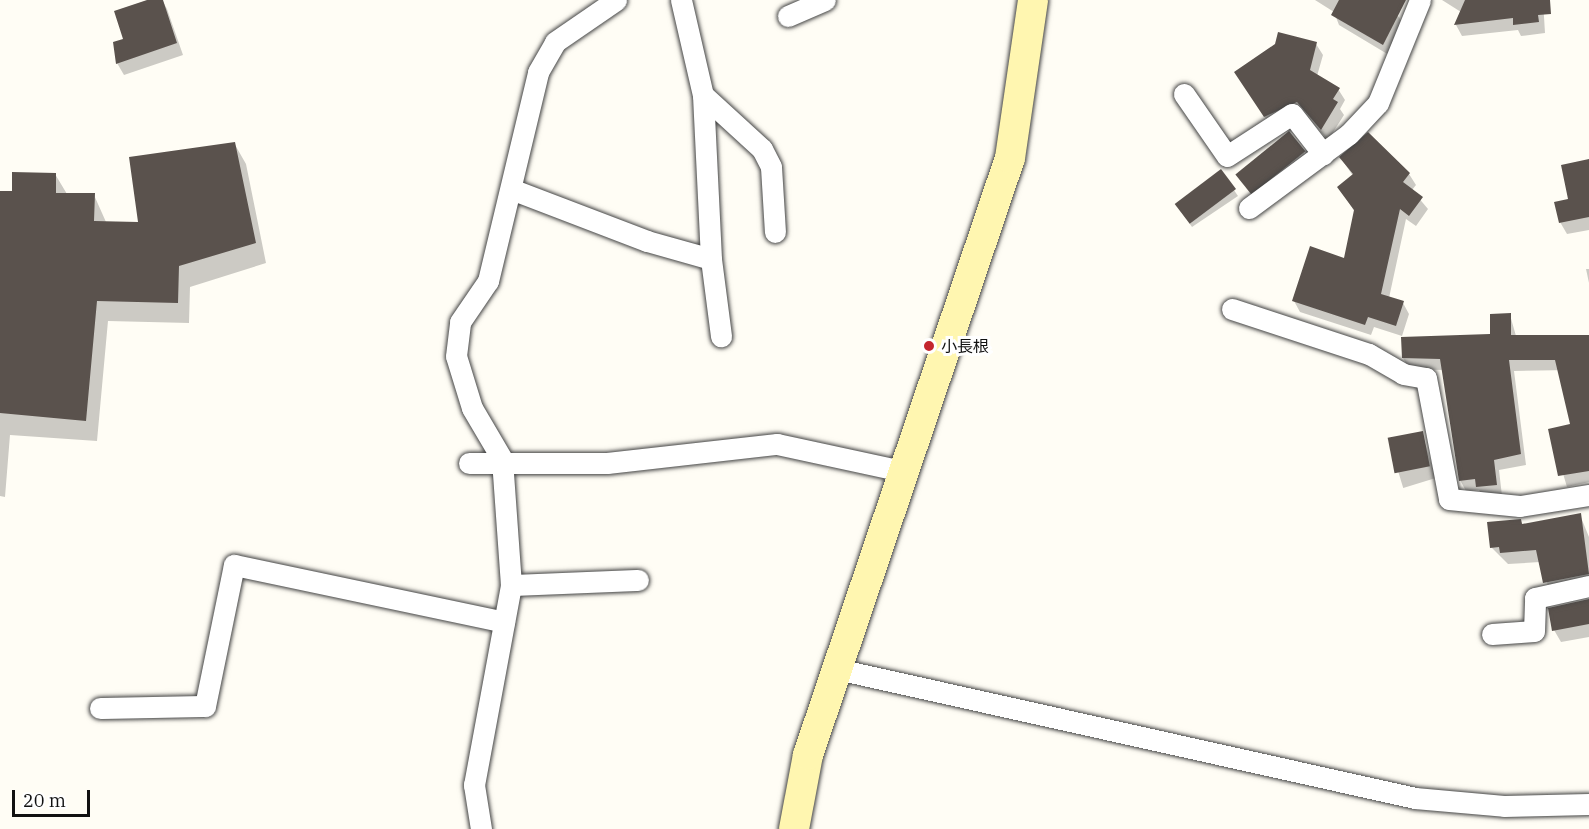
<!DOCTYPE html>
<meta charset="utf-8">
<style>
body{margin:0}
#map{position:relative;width:1589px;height:829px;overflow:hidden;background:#fffdf5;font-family:"IBM Plex Serif","Noto Sans JP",serif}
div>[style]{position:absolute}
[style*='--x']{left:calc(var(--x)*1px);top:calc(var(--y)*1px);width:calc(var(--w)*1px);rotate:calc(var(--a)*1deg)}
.shadow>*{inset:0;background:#0003;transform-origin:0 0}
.building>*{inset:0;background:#5a524d;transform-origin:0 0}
.roads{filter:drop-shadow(0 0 2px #444) drop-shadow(0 0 2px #444)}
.street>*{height:21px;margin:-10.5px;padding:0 10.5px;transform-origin:10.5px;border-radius:10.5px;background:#fff}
.secondary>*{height:30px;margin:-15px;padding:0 15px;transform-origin:15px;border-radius:15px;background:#fff6b0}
.dots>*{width:16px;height:16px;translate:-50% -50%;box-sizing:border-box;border:3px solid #fff;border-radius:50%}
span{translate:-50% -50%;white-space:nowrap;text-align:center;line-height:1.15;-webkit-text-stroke:6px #fff;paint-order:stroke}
.poi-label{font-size:16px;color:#111}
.left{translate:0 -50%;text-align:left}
.scale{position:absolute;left:12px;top:790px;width:78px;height:27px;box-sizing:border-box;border:3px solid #111;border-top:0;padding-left:8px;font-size:18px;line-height:21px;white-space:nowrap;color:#111;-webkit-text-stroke:4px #fff;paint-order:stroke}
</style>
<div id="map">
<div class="shadow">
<div style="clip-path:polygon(152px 0,162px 0,167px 9px,183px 55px,124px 75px,117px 63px,125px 40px)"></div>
<div style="clip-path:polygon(1315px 0,1371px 0,1399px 17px,1405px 28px,1389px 55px,1339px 25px,1334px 12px)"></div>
<div style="clip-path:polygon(1442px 0,1543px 0,1545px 33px,1521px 36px,1518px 30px,1462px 36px,1456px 25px,1461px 12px)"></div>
<div style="clip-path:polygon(1316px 44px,1323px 55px,1317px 76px,1338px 89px,1345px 100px,1340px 109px,1344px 115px,1328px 140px,1304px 113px,1272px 128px,1243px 83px)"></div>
<div style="clip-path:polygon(234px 143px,246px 164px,266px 263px,190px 287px,189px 323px,108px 321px,97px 441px,10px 435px,5px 497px,0 496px,0 192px,13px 193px,55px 174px,67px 194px,94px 195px,106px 222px,140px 224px)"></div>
<div style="clip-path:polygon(1303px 152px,1309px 161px,1255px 199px,1239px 179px)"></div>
<div style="clip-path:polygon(1341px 158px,1409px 174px,1416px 185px,1412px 190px,1428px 209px,1416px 226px,1406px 219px,1389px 298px,1403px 303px,1409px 314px,1402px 336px,1374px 327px,1371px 335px,1300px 312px,1294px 301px,1345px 260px,1355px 212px,1339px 188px,1353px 176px)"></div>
<div style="clip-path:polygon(1589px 161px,1589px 230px,1567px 234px,1560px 222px)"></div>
<div style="clip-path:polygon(1221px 171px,1238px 196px,1192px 227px,1177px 206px)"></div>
<div style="clip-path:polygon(1586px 269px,1589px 269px,1589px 283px)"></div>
<div style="clip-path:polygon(1510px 315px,1516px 336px,1564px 336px,1570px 370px,1514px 371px,1526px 465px,1499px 470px,1502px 496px,1484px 498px,1479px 490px,1466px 491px,1460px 480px,1443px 370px,1409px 369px,1403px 358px,1492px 335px)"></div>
<div style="clip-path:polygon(1589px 367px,1589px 482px,1567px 487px,1550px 430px,1571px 426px)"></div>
<div style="left:1422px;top:433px;width:47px;height:34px;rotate:73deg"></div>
<div style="clip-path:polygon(1580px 515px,1589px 537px,1589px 589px,1551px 594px,1540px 562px,1508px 564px,1491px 547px,1520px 520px,1523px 525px)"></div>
<div style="clip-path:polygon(1589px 600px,1589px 637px,1561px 642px,1554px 630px)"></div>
</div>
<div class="building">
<div style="clip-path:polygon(147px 0,163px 0,177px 43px,116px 64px,113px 42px,123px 39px,114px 11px)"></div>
<div style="clip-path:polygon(1339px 0,1406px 0,1383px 45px,1331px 15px)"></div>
<div style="clip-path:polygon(1465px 0,1550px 0,1551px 14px,1538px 15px,1539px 22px,1513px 25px,1513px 18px,1454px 25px)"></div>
<div style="clip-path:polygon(1278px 32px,1317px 42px,1310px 70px,1340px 88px,1333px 99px,1338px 102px,1321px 130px,1297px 102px,1264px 117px,1234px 72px,1275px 44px)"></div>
<div style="left:1289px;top:131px;width:26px;height:69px;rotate:51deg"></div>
<div style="clip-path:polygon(1368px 132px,1410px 173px,1403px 182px,1423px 197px,1409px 216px,1400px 209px,1381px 294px,1404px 301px,1396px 326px,1368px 317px,1365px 325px,1292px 301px,1310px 246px,1344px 258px,1354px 210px,1337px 187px,1353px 174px,1339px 157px)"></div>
<div style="clip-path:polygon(235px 142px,256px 243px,179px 266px,178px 303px,97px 301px,86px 421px,0 413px,0 191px,12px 191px,12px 172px,56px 173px,56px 193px,95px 193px,94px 221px,138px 222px,129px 157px)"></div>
<div style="clip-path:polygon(1589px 159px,1589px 217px,1559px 223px,1554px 202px,1568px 199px,1561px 165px)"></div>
<div style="left:1221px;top:169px;width:25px;height:58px;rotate:53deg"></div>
<div style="clip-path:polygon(1511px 313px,1511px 335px,1589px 335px,1589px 471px,1558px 476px,1548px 429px,1570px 424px,1555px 360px,1509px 360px,1521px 454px,1494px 460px,1497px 485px,1476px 487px,1475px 479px,1459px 481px,1440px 359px,1402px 358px,1401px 337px,1490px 334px,1490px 314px)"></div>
<div style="left:1423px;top:431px;width:36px;height:36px;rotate:79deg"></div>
<div style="clip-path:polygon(1581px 513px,1589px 574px,1543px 583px,1536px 550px,1500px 553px,1499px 547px,1490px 548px,1487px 522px,1521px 519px,1522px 524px)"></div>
<div style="clip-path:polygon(1589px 599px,1589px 624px,1552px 631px,1548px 608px)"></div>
</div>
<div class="roads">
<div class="street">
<div style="--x:681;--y:0;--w:98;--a:77"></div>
<div style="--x:703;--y:95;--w:164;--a:87.2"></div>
<div style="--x:711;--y:259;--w:78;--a:82.6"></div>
<div style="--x:788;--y:16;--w:40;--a:-23.4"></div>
<div style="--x:1184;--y:94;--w:75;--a:55.3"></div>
<div style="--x:1227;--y:156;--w:77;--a:-32.9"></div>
<div style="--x:1292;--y:114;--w:51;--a:52.2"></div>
<div style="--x:703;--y:95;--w:80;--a:42.5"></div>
<div style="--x:762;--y:149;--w:20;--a:63"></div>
<div style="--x:771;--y:167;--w:65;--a:86.5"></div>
<div style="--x:511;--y:189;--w:146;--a:20.9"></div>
<div style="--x:647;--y:241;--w:66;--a:15.7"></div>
<div style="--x:1249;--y:208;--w:124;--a:-36.5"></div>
<div style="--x:1349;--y:134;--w:42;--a:-46.9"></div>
<div style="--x:1378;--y:103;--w:111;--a:-67.8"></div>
<div style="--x:1232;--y:309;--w:144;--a:18.2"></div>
<div style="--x:1369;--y:354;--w:39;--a:30"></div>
<div style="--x:1403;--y:374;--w:23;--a:10"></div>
<div style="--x:1426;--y:378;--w:123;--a:79.2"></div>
<div style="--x:1449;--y:499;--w:71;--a:5.6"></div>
<div style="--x:1520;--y:506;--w:70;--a:-9.1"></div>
<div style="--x:469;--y:463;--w:138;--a:0"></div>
<div style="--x:607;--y:463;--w:171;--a:-6.4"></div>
<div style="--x:777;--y:444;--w:128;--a:12.2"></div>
<div style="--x:511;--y:585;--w:127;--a:-2.3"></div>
<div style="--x:1492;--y:634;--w:42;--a:-4.1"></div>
<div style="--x:1534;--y:631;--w:33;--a:-88"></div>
<div style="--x:1535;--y:598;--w:55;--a:-12.5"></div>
<div style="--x:837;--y:669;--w:592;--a:12.58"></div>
<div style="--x:1415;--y:798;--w:89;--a:5.1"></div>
<div style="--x:1504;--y:806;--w:85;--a:-1.3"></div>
<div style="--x:100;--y:708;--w:105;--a:-1.1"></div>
<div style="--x:205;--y:706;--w:144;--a:-78.4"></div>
<div style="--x:234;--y:565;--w:276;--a:11.9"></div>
<div style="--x:481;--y:829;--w:45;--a:-99"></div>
<div style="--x:474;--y:785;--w:203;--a:-79.5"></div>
<div style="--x:511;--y:585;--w:126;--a:-94.1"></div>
<div style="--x:502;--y:459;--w:59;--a:-120.5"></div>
<div style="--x:472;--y:408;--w:54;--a:-107.1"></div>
<div style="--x:456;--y:356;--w:34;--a:-83"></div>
<div style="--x:460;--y:322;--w:50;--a:-55.7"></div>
<div style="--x:488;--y:281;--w:215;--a:-76.5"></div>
<div style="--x:538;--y:72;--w:34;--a:-60"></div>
<div style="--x:555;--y:42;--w:74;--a:-34.5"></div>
</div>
<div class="secondary">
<div style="--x:794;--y:829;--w:75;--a:-79.3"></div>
<div style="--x:808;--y:755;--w:630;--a:-71.31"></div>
<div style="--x:1010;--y:158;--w:160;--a:-81.7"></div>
</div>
</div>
<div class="dots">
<div style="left:929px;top:346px;background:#c4262e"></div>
</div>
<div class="poi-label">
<span class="left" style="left:941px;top:346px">小長根</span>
</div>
<div class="scale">20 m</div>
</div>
